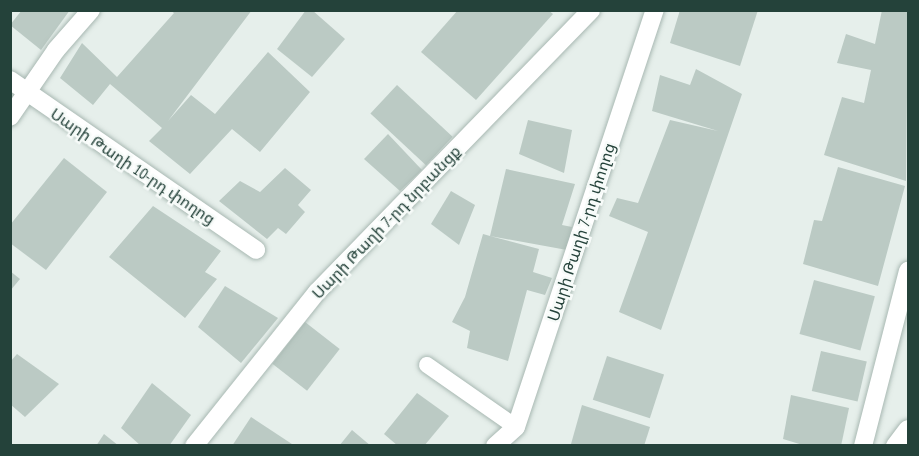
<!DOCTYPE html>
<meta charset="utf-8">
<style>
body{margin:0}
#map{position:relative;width:919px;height:456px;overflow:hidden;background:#e6efeb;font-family:"PT Sans Narrow","Noto Sans Armenian",sans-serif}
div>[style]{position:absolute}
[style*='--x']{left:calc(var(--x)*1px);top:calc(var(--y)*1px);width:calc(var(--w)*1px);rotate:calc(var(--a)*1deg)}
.building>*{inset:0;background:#bbcac4;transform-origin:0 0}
.roads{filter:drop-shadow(0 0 2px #a8b8b2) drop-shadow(0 0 2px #a8b8b2)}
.lane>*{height:16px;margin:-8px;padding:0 8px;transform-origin:8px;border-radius:8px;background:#fff}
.street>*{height:18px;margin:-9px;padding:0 9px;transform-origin:9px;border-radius:9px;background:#fff}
.secondary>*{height:18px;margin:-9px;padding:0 9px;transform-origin:9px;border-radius:9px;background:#fff}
span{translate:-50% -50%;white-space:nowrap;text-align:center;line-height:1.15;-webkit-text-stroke:5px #f7fbf9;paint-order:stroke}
.street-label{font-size:16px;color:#24423a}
.frame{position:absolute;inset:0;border:12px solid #24423a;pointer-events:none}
</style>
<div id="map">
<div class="building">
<div style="clip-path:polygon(22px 10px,70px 10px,41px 50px,10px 25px)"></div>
<div style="clip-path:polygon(170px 10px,252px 10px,168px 121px,191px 95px,215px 114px,268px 52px,310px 92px,260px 152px,232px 129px,190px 174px,149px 141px,162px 128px,110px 84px,93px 105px,60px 78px,82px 43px,117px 77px,174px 13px)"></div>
<div style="clip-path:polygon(306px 10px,312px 10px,345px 39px,312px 77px,277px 49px)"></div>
<div style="clip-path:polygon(458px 10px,548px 10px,553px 14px,476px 100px,421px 52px)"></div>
<div style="clip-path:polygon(680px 10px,758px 10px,740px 66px,670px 43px)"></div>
<div style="clip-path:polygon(882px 10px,908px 10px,906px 181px,824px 155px,842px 97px,864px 103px,871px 70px,837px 63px,846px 34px,875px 44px)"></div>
<div style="clip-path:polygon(696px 69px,742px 94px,661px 330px,619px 312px,648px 232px,609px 216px,617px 198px,638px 203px,670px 120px,718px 131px,652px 111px,660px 75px,690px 85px)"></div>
<div style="left:397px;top:85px;width:76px;height:39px;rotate:43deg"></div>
<div style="clip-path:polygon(528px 120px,572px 130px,564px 173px,519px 154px)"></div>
<div style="clip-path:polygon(388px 134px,422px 170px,400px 191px,364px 159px)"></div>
<div style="clip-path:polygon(64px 158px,107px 192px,46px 270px,10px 243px,10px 225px)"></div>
<div style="clip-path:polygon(838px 167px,905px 186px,878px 286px,803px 264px,814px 220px,822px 221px)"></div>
<div style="clip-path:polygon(285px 168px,311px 190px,298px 205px,305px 212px,286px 234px,278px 228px,267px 239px,219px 201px,240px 181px,260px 192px)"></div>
<div style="clip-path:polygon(506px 169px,575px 184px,562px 225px,572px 227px,567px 250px,490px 236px,539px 249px,533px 272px,552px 278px,545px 295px,527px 290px,508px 361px,467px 348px,470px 331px,452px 322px,465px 297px,483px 234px,490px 236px)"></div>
<div style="clip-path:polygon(451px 191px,475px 205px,459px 245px,431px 224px)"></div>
<div style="clip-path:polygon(153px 206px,221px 251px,205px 272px,217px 279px,185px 318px,109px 257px)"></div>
<div style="clip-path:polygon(10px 271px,20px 279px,10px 291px)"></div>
<div style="left:814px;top:280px;width:63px;height:56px;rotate:15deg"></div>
<div style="clip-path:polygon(225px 286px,278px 318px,241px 363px,198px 327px)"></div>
<div style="left:305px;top:322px;width:44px;height:53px;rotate:38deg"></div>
<div style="left:821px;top:351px;width:47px;height:41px;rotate:13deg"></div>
<div style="clip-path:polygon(17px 354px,59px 384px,25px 417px,10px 404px,10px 362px)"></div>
<div style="left:607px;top:356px;width:60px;height:46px;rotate:18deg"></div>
<div style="clip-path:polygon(152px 383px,191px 415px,169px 446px,141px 446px,121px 428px)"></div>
<div style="clip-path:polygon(417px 393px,449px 416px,424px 446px,398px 446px,384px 434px)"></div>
<div style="clip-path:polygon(791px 395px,849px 408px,841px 446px,806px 446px,783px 439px)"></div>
<div style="clip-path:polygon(582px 405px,650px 427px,644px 446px,571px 444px)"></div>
<div style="clip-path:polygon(251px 417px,295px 446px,232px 446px)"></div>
<div style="clip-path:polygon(352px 430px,371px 446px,339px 446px)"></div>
<div style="clip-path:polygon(104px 434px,119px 446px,96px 446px)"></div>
</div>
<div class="roads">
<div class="lane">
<div style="--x:427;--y:365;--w:108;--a:34.9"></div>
</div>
<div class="street">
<div style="--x:10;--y:80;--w:299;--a:34.6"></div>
<div style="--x:10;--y:117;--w:81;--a:-55.5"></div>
<div style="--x:56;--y:50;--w:53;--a:-48.8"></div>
<div style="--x:194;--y:446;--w:197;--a:-51.4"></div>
<div style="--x:317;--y:292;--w:393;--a:-45.8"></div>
<div style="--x:495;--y:446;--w:28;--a:-42"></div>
<div style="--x:516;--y:427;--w:440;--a:-71.6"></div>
<div style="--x:863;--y:446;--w:181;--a:-75.6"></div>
</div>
<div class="secondary">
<div style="--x:895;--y:446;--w:21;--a:-53"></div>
</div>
</div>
<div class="street-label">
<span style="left:133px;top:166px;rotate:34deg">Սարի Թաղի 10-րդ փողոց</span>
<span style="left:386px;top:222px;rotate:-46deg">Սարի Թաղի 7-րդ նրբանցք</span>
<span style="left:581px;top:232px;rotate:-72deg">Սարի Թաղի 7-րդ փողոց</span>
</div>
<div class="frame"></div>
</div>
